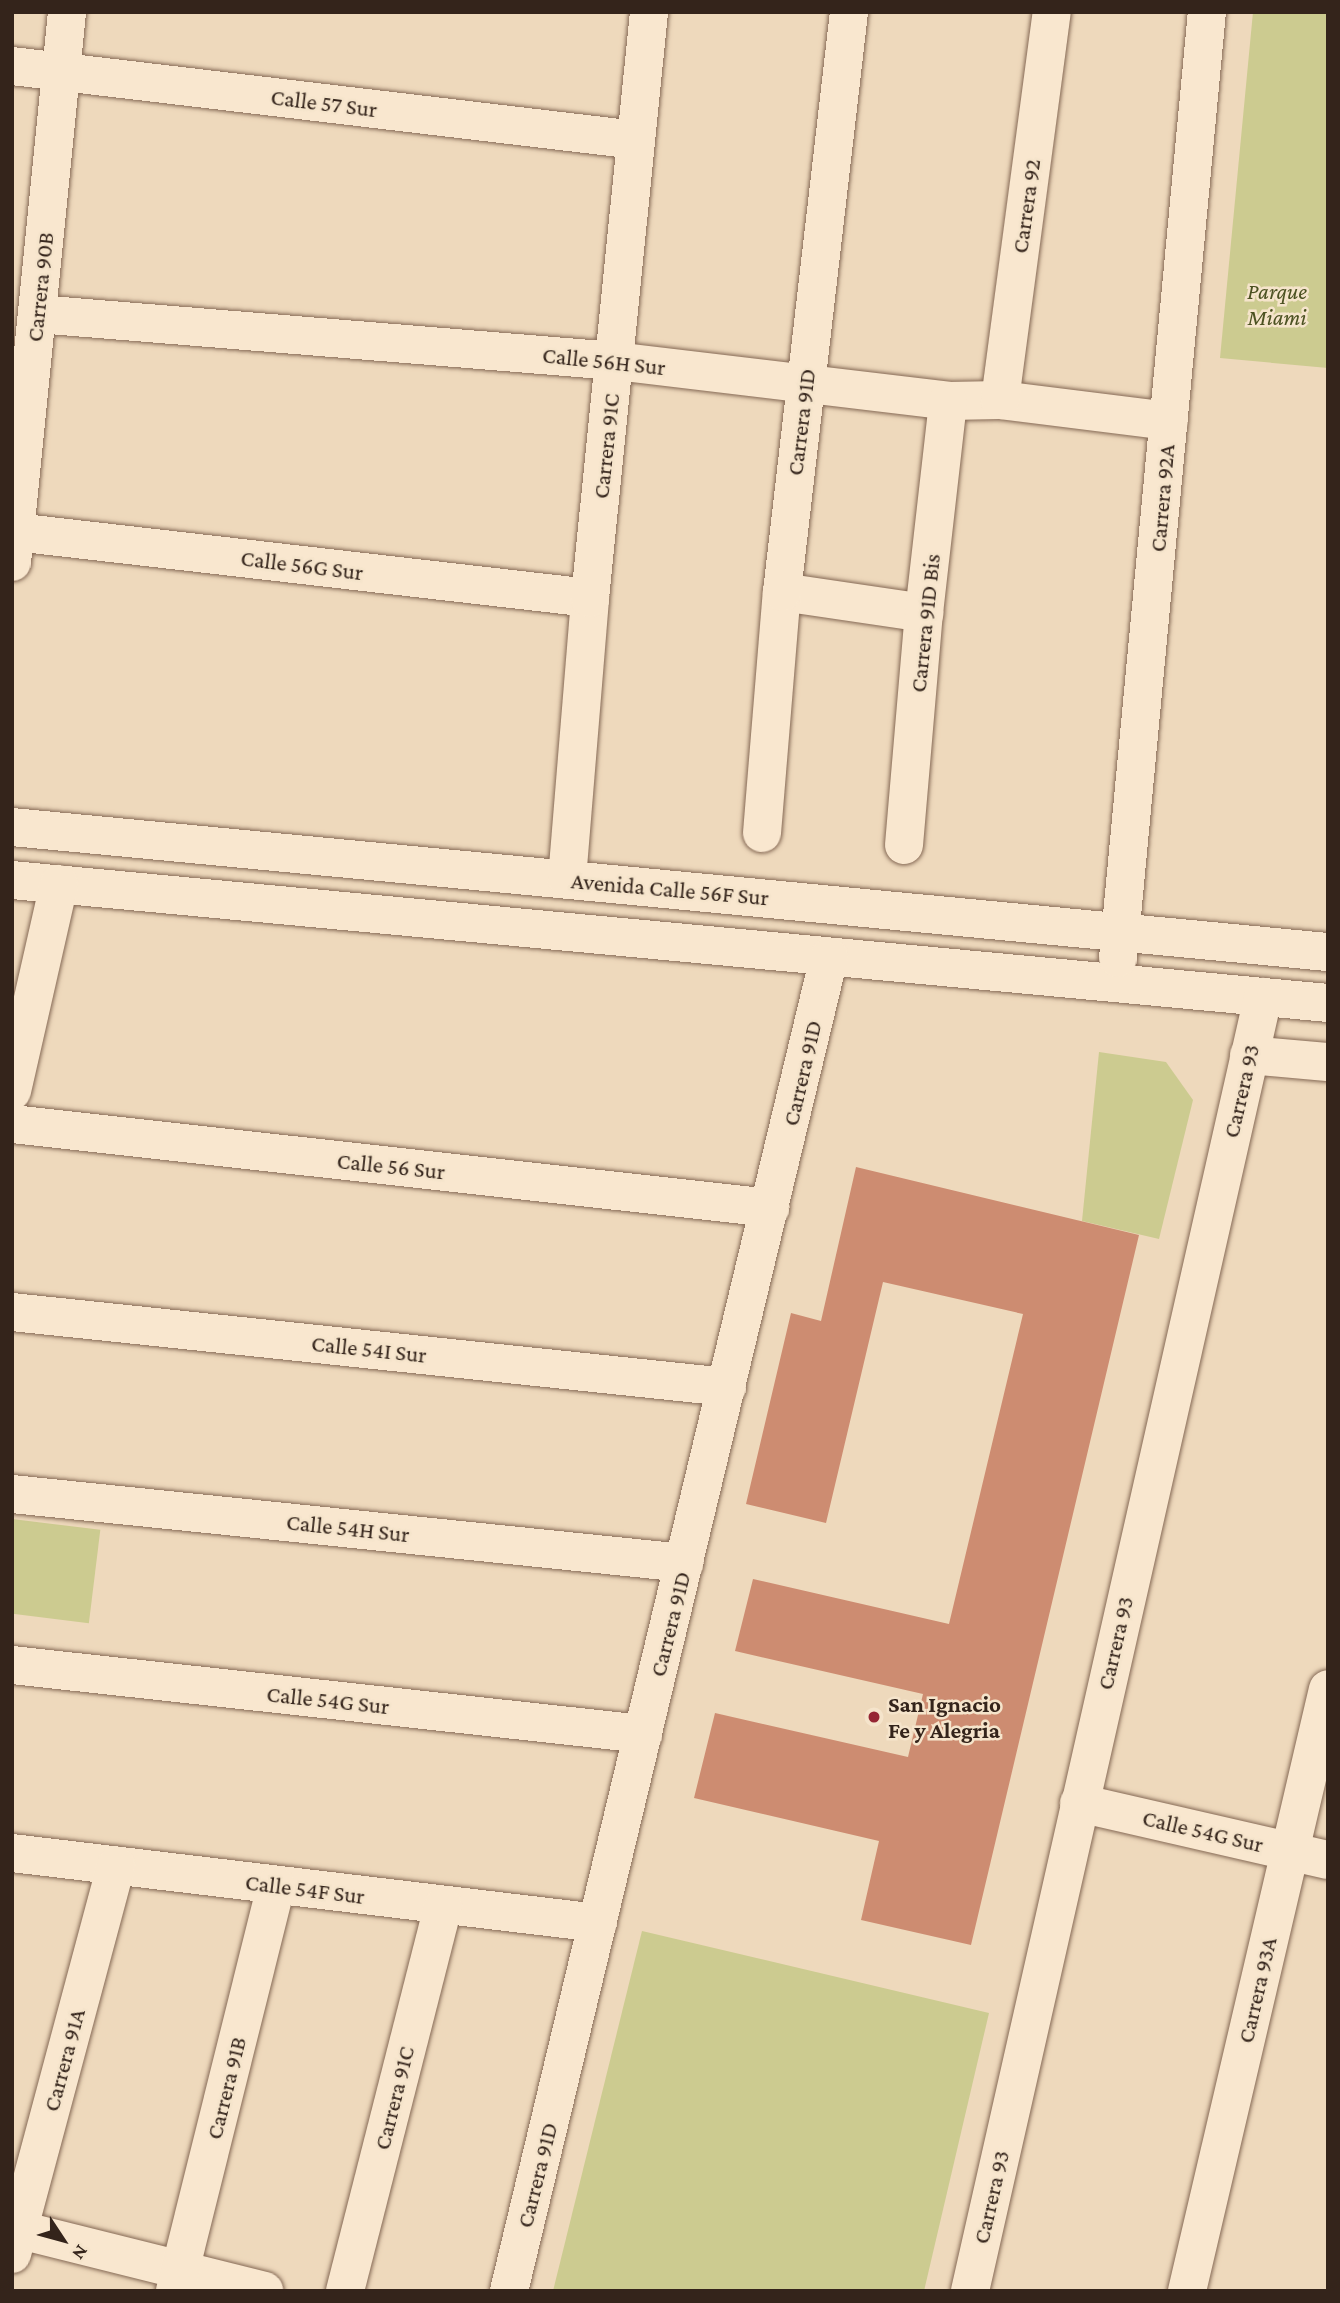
<!DOCTYPE html>
<style>
body{margin:0}
#map{position:relative;width:1340px;height:2303px;overflow:hidden;background:#eed9bc;font-family:"Crimson Pro",serif}
div>[style]{position:absolute}
[style*='--x']{left:calc(var(--x)*1px);top:calc(var(--y)*1px);width:calc(var(--w)*1px);rotate:calc(var(--a)*1deg)}
.green>*{inset:0;background:#cccb90;transform-origin:0 0}
.building>*{inset:0;background:#cd8c71}
.roads{filter:drop-shadow(0 0 2px #856955) drop-shadow(0 0 2px #856955)}
.minor>*{height:38px;margin:-19px;padding:0 19px;transform-origin:19px;border-radius:19px;background:#f9e7cf}
.dots>*{width:19px;height:19px;translate:-50% -50%;box-sizing:border-box;border:4px solid #f5e4cb;border-radius:50%}
span{translate:-50% -50%;white-space:nowrap;text-align:center;line-height:1.15;-webkit-text-stroke:5px #f5e4cb;paint-order:stroke}
.street-label{font-size:23px;color:#34241b}
.park-label{font-size:23px;color:#4b5121;font-style:italic}
.poi-label{font-size:23px;color:#34241b;font-weight:700}
.left{translate:0 -50%;text-align:left}
.frame{position:absolute;inset:0;border:14px solid #34241b;pointer-events:none}
.north{position:absolute;left:28px;top:2205px;width:70px;height:70px;-webkit-text-stroke:5px #f5e4cb;paint-order:stroke;rotate:126deg;font-size:19px;font-weight:700;line-height:28px;text-align:center;color:#34241b}
.north::after{content:'';display:block;margin:auto;width:24px;height:32px;background:#34241b;clip-path:polygon(50% 0,100% 100%,50% 72%,0 100%)}
</style>
<div id="map">
<div class="green">
<div style="clip-path:polygon(1253px 12px,1328px 12px,1328px 368px,1220px 358px)"></div>
<div style="clip-path:polygon(1099px 1052px,1166px 1062px,1193px 1100px,1159px 1239px,1082px 1221px)"></div>
<div style="left:12px;top:1519px;width:89px;height:94px;rotate:7deg"></div>
<div style="clip-path:polygon(642px 1931px,989px 2013px,924px 2291px,553px 2291px)"></div>
</div>
<div class="building">
<div style="clip-path:polygon(856px 1167px,1139px 1235px,971px 1945px,861px 1920px,879px 1841px,694px 1798px,715px 1713px,908px 1757px,923px 1694px,735px 1651px,753px 1579px,949px 1624px,1023px 1314px,883px 1282px,826px 1523px,746px 1504px,791px 1313px,821px 1321px)"></div>
</div>
<div class="roads">
<div class="minor">
<div style="--x:12;--y:66;--w:628;--a:6.76"></div>
<div style="--x:37;--y:314;--w:580;--a:4.65"></div>
<div style="--x:615;--y:361;--w:335;--a:6.8"></div>
<div style="--x:948;--y:401;--w:52;--a:-1.1"></div>
<div style="--x:1000;--y:400;--w:170;--a:7.1"></div>
<div style="--x:1000;--y:400;--w:391;--a:-82.4"></div>
<div style="--x:15;--y:532;--w:579;--a:6.55"></div>
<div style="--x:12;--y:562;--w:553;--a:-84.29"></div>
<div style="--x:782;--y:592;--w:144;--a:8.4"></div>
<div style="--x:12;--y:827;--w:1322;--a:5.43"></div>
<div style="--x:762;--y:833;--w:242;--a:-85.3"></div>
<div style="--x:782;--y:592;--w:584;--a:-83.41"></div>
<div style="--x:904;--y:845;--w:233;--a:-85.1"></div>
<div style="--x:924;--y:613;--w:213;--a:-83.5"></div>
<div style="--x:567;--y:879;--w:282;--a:-85.3"></div>
<div style="--x:590;--y:598;--w:589;--a:-84.25"></div>
<div style="--x:12;--y:880;--w:1322;--a:5.34"></div>
<div style="--x:1118;--y:958;--w:950;--a:-84.63"></div>
<div style="--x:1249;--y:1055;--w:79;--a:5.1"></div>
<div style="--x:12;--y:1091;--w:212;--a:-77.2"></div>
<div style="--x:12;--y:1124;--w:763;--a:6.32"></div>
<div style="--x:12;--y:1312;--w:719;--a:5.99"></div>
<div style="--x:12;--y:1494;--w:676;--a:5.86"></div>
<div style="--x:12;--y:1665;--w:635;--a:6.24"></div>
<div style="--x:1079;--y:1803;--w:255;--a:12.9"></div>
<div style="--x:12;--y:1853;--w:590;--a:6.81"></div>
<div style="--x:12;--y:2228;--w:260;--a:14"></div>
<div style="--x:12;--y:2254;--w:402;--a:-75"></div>
<div style="--x:175;--y:2291;--w:418;--a:-76"></div>
<div style="--x:345;--y:2291;--w:397;--a:-75.7"></div>
<div style="--x:509;--y:2291;--w:1372;--a:-76.51"></div>
<div style="--x:970;--y:2291;--w:1327;--a:-77.24"></div>
<div style="--x:1187;--y:2291;--w:618;--a:-76.82"></div>
</div>
</div>
<div class="dots">
<div style="left:874px;top:1717px;background:#952533"></div>
</div>
<div class="street-label">
<span style="left:324px;top:103px;rotate:7deg">Calle 57 Sur</span>
<span style="left:1026px;top:206px;rotate:-82deg">Carrera 92</span>
<span style="left:40px;top:287px;rotate:-84deg">Carrera 90B</span>
<span style="left:604px;top:361px;rotate:6deg">Calle 56H Sur</span>
<span style="left:801px;top:422px;rotate:-83deg">Carrera 91D</span>
<span style="left:606px;top:446px;rotate:-84deg">Carrera 91C</span>
<span style="left:1162px;top:498px;rotate:-85deg">Carrera 92A</span>
<span style="left:302px;top:565px;rotate:7deg">Calle 56G Sur</span>
<span style="left:925px;top:623px;rotate:-84deg">Carrera 91D Bis</span>
<span style="left:670px;top:889px;rotate:5deg">Avenida Calle 56F Sur</span>
<span style="left:802px;top:1073px;rotate:-77deg">Carrera 91D</span>
<span style="left:1241px;top:1091px;rotate:-77deg">Carrera 93</span>
<span style="left:391px;top:1166px;rotate:6deg">Calle 56 Sur</span>
<span style="left:369px;top:1349px;rotate:6deg">Calle 54I Sur</span>
<span style="left:348px;top:1528px;rotate:6deg">Calle 54H Sur</span>
<span style="left:670px;top:1624px;rotate:-76deg">Carrera 91D</span>
<span style="left:1115px;top:1643px;rotate:-77deg">Carrera 93</span>
<span style="left:328px;top:1700px;rotate:6deg">Calle 54G Sur</span>
<span style="left:1203px;top:1831px;rotate:13deg">Calle 54G Sur</span>
<span style="left:305px;top:1889px;rotate:7deg">Calle 54F Sur</span>
<span style="left:1257px;top:1990px;rotate:-77deg">Carrera 93A</span>
<span style="left:64px;top:2060px;rotate:-75deg">Carrera 91A</span>
<span style="left:226px;top:2088px;rotate:-76deg">Carrera 91B</span>
<span style="left:394px;top:2098px;rotate:-76deg">Carrera 91C</span>
<span style="left:537px;top:2175px;rotate:-76deg">Carrera 91D</span>
<span style="left:991px;top:2197px;rotate:-77deg">Carrera 93</span>
</div>
<div class="park-label">
<span style="left:1277px;top:304px">Parque<br>Miami</span>
</div>
<div class="poi-label">
<span class="left" style="left:888px;top:1717px">San Ignacio<br>Fe y Alegria</span>
</div>
<div class="frame"></div>
<div class="north">N</div>
</div>
